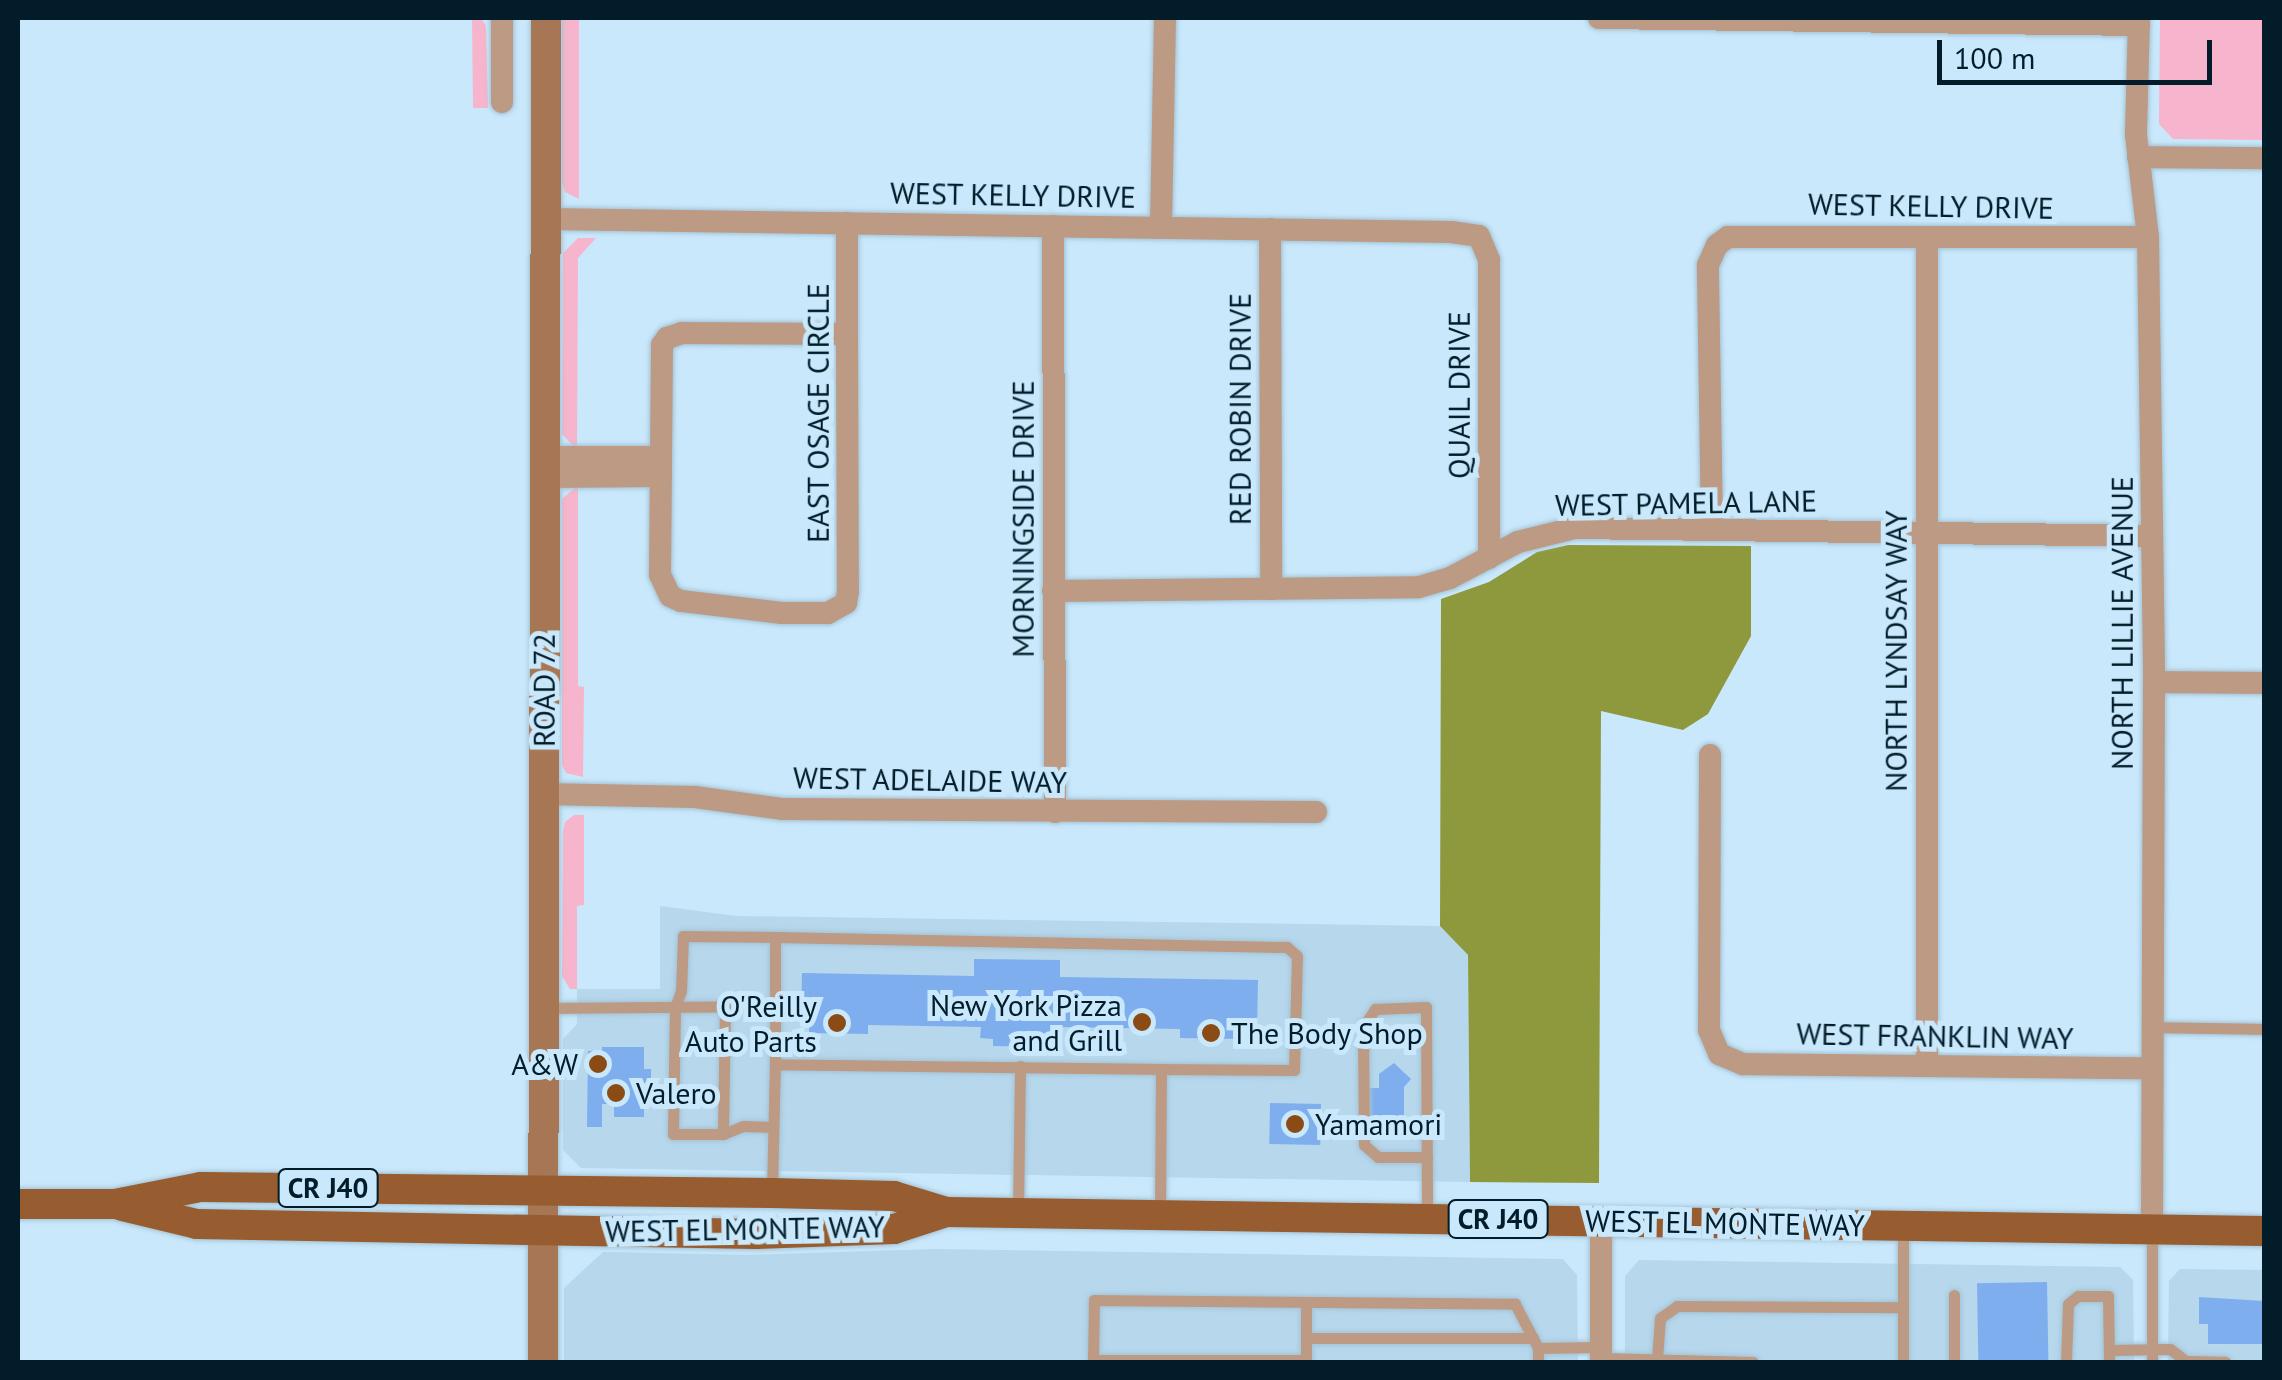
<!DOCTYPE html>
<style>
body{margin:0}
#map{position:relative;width:2282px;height:1380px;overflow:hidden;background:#c9e8fb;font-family:"PT Sans",sans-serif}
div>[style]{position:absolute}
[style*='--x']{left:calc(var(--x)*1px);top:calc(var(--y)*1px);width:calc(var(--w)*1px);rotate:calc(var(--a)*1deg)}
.built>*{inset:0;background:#b6d7ec}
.green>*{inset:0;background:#f6b5cc}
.water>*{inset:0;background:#8e993e}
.building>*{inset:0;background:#7eaeed;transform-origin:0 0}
.roads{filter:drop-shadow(0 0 2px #a5c3d5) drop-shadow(0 0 2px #a5c3d5)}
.lane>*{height:11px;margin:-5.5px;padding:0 5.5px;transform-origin:5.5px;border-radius:5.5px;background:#bc9a83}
.street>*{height:22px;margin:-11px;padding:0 11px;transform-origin:11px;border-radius:11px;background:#bc9a83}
.secondary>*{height:30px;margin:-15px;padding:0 15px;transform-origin:15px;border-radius:15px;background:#a77654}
.primary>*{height:30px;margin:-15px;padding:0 15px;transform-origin:15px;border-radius:15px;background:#975c2f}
.dots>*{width:28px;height:28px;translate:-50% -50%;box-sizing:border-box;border:5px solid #c9e8fb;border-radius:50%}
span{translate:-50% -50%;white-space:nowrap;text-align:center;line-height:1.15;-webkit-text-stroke:10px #c9e8fb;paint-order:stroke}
.shield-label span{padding:2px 8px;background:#c9e8fb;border:2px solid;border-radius:8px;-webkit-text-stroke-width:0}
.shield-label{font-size:28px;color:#021c29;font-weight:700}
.street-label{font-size:30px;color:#021c29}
.poi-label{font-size:30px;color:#021c29}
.right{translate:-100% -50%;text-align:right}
.left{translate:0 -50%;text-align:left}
.frame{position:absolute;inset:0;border:20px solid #021c29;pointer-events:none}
.scale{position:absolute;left:1937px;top:40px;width:275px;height:45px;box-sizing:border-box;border:5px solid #021c29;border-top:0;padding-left:12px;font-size:30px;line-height:35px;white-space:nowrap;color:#021c29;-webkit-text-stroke:8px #c9e8fb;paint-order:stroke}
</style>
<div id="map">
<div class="built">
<div style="clip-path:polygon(660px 906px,736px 916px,1440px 926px,1468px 955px,1470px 1182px,581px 1168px,563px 1150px,563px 1039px,577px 1024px,577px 989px,660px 989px)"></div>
<div style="clip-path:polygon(935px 1249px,1563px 1259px,1577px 1275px,1578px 1362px,564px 1362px,564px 1288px,603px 1252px,750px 1255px)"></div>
<div style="clip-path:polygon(1639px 1260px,2120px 1267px,2133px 1280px,2134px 1362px,1625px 1362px,1625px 1276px)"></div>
<div style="clip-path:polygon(2180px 1269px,2264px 1270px,2264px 1362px,2168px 1362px,2169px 1281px)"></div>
</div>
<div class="green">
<div style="clip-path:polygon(472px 18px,481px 18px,486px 26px,488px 108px,473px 108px)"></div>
<div style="clip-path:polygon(562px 18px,579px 18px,579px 199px,565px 192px,562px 183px)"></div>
<div style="clip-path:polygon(2160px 18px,2264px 18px,2264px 140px,2173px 139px,2159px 124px)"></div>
<div style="clip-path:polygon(578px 238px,596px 238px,578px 258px,577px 450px,562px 434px,563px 253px)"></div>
<div style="clip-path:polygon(578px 485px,578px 686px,584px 687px,583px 777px,566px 773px,562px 765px,562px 499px)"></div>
<div style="clip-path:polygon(574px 815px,584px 815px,584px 905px,577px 906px,577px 989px,570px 989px,562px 976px,563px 832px,565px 822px)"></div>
</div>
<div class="water">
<div style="clip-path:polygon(1568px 545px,1751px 546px,1751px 636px,1708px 714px,1683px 730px,1601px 711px,1599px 1183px,1470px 1182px,1468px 955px,1440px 926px,1441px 599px,1489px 582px,1537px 552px)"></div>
</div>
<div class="building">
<div style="clip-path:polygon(974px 959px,1060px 960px,1060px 977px,1258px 980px,1257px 1032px,1241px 1032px,1241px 1039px,1180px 1038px,1180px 1029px,1058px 1027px,1058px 1040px,1041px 1040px,1041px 1047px,993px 1046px,993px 1039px,980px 1038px,981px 1027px,868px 1025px,868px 1034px,809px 1033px,809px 1023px,801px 1023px,802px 973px,974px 976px)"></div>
<div style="clip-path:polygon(602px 1047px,644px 1047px,644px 1069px,651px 1069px,651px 1083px,644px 1083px,644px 1117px,614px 1117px,614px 1104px,602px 1104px,602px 1127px,587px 1127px,588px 1051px,602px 1051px)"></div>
<div style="clip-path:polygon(1394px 1063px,1411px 1079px,1404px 1087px,1404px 1130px,1384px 1130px,1384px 1116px,1360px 1116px,1360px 1088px,1379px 1088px,1379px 1074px)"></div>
<div style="left:1270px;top:1103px;width:51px;height:41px;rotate:1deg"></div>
<div style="left:2047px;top:1282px;width:80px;height:70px;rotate:89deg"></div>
<div style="clip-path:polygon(2199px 1297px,2264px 1301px,2264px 1344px,2208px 1344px,2208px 1324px,2199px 1324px)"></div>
</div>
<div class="roads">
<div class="lane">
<div style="--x:547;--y:1008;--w:228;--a:-0.5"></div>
<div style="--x:2153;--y:1027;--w:111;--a:1"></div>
<div style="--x:773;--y:1127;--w:30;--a:-178"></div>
<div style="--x:743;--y:1126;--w:22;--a:158"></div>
<div style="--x:723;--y:1134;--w:50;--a:180"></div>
<div style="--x:673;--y:1134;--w:126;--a:-89.1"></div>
<div style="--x:675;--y:1008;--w:18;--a:-71"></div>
<div style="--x:681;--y:991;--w:55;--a:-87.9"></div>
<div style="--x:683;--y:936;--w:92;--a:0.6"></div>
<div style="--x:723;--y:1134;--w:129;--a:-89.1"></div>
<div style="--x:1427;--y:1157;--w:49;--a:180"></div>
<div style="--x:1378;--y:1157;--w:18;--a:-139"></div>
<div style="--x:1364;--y:1145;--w:118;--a:-90.5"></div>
<div style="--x:1363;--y:1027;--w:22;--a:-56"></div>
<div style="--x:1375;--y:1009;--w:51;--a:-2.2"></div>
<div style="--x:1426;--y:1007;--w:211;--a:89.7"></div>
<div style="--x:772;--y:1193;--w:129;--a:-88.7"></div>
<div style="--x:1018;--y:1212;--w:146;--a:-89.2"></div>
<div style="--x:1160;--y:1214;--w:145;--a:-89.6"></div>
<div style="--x:1161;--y:1069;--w:386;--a:-179.3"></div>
<div style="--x:775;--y:1064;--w:127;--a:-90"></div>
<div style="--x:775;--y:937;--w:512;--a:1.12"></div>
<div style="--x:1287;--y:947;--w:13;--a:42"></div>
<div style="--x:1297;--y:956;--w:114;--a:91.5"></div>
<div style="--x:1294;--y:1070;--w:133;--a:-179.6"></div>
<div style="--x:1903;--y:1227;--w:135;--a:90"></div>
<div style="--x:1954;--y:1295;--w:67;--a:90"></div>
<div style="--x:1306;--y:1302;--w:60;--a:90"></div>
<div style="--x:1306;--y:1338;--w:227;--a:0"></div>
<div style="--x:2109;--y:1350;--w:61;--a:-0.9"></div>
<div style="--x:2170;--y:1349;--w:20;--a:37"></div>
<div style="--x:2186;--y:1361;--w:39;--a:1"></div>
<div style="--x:1601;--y:1358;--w:152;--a:1.5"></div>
<div style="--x:1657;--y:1359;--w:41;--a:-85.8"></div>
<div style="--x:1660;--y:1318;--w:21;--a:-35"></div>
<div style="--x:1677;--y:1306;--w:226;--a:0.3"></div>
<div style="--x:1093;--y:1360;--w:213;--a:0"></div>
<div style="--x:1093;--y:1362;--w:62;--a:-89.1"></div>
<div style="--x:1094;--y:1300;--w:421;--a:0.5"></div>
<div style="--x:1515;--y:1304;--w:50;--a:62.4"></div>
<div style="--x:1538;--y:1362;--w:14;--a:-90"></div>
<div style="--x:1538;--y:1348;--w:63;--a:-0.9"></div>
<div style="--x:2066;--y:1362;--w:58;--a:-88"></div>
<div style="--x:2068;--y:1304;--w:13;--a:-39"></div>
<div style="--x:2078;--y:1296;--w:30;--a:0"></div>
<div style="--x:2108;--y:1296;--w:66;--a:89.1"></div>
<div style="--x:2152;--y:1362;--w:130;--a:-90"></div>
</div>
<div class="street">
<div style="--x:1599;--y:18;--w:540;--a:0.74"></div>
<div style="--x:2139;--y:18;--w:117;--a:91.5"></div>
<div style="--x:2136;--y:135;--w:103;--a:83.3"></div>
<div style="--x:2148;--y:237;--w:445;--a:89.2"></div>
<div style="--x:2154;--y:682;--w:547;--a:90.21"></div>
<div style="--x:502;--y:102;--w:84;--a:-90"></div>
<div style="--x:2138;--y:157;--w:126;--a:0.5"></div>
<div style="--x:547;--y:219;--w:904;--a:0.82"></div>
<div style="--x:1451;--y:232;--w:28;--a:8"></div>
<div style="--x:1479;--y:236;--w:26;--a:67"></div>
<div style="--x:1489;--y:260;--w:298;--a:90"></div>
<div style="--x:847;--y:223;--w:111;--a:90"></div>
<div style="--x:847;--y:334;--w:257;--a:89.8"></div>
<div style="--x:848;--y:591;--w:12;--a:99"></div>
<div style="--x:846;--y:603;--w:21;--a:151"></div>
<div style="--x:828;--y:613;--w:46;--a:180"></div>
<div style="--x:782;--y:613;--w:102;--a:-173.2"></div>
<div style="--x:681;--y:601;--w:12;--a:-156"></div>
<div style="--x:670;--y:596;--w:23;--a:-115"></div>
<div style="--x:660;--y:575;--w:230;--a:-89.5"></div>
<div style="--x:662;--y:345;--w:9;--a:-54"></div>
<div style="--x:667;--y:338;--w:16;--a:-18"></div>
<div style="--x:682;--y:333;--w:165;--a:0.3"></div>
<div style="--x:1053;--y:226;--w:586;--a:89.8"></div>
<div style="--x:1161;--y:226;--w:208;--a:-88.9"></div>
<div style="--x:1270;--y:229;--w:360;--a:89.8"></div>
<div style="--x:1927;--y:238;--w:827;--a:90"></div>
<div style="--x:546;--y:457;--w:115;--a:0"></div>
<div style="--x:546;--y:477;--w:115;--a:-0.5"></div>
<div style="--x:1712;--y:529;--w:264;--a:-90.9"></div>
<div style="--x:1708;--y:265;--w:22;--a:-66"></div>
<div style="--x:1717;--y:245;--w:14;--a:-36"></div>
<div style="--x:1728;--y:237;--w:420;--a:0"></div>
<div style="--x:1053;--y:591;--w:366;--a:-0.6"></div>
<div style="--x:1419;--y:587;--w:32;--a:-16"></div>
<div style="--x:1450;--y:578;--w:77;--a:-27.9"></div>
<div style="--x:1518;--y:542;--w:58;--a:-14"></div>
<div style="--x:1574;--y:528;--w:578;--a:0.79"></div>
<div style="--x:2154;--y:682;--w:110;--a:0.5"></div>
<div style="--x:1710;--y:755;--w:275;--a:90.2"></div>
<div style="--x:1709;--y:1030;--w:26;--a:67"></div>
<div style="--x:1719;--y:1054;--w:26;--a:23"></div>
<div style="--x:1743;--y:1064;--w:409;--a:0.6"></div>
<div style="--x:543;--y:794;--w:152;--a:1.1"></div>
<div style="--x:695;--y:797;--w:89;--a:7.8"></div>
<div style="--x:783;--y:809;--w:533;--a:0.32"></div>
<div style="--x:1601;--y:1362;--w:142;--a:-90"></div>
</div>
<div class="secondary">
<div style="--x:543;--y:1362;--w:1344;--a:-89.87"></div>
</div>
<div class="primary">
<div style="--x:18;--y:1204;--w:97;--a:0"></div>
<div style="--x:115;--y:1204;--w:88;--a:-11.2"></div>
<div style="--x:201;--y:1187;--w:571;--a:0.6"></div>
<div style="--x:772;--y:1193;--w:122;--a:1.4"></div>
<div style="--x:894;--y:1196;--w:54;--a:17.1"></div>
<div style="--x:946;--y:1212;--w:1318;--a:0.83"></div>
<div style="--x:122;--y:1206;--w:77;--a:13.5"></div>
<div style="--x:197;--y:1224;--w:559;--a:1.02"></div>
<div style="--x:756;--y:1234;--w:138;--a:-2.1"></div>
<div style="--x:894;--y:1229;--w:55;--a:-18.1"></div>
</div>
</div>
<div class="dots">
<div style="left:1142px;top:1022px;background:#8b4b14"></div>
<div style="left:837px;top:1023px;background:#8b4b14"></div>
<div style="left:1211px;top:1033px;background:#8b4b14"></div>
<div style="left:598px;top:1064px;background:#8b4b14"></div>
<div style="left:616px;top:1093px;background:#8b4b14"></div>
<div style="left:1295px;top:1124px;background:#8b4b14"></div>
</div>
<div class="shield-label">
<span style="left:328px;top:1188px">CR J40</span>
<span style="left:1498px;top:1219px">CR J40</span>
</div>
<div class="street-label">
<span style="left:1013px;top:195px;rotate:1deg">WEST KELLY DRIVE</span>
<span style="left:1931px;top:206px;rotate:1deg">WEST KELLY DRIVE</span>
<span style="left:1459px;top:395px;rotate:-90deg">QUAIL DRIVE</span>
<span style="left:1240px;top:409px;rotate:-90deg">RED ROBIN DRIVE</span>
<span style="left:818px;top:413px;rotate:-90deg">EAST OSAGE CIRCLE</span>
<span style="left:1686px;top:503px;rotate:-1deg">WEST PAMELA LANE</span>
<span style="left:1023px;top:519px;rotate:-90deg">MORNINGSIDE DRIVE</span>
<span style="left:2122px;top:623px;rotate:-90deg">NORTH LILLIE AVENUE</span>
<span style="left:1896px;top:651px;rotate:-90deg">NORTH LYNDSAY WAY</span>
<span style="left:544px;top:690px;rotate:-90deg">ROAD 72</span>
<span style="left:930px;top:780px;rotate:1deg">WEST ADELAIDE WAY</span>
<span style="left:1935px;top:1036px;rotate:1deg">WEST FRANKLIN WAY</span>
<span style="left:1725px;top:1223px;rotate:1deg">WEST EL MONTE WAY</span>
<span style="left:745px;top:1229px;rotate:-1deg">WEST EL MONTE WAY</span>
</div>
<div class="poi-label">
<span class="right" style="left:1122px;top:1022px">New York Pizza<br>and Grill</span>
<span class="right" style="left:817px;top:1023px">O'Reilly<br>Auto Parts</span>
<span class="left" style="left:1231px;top:1033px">The Body Shop</span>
<span class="right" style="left:578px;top:1064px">A&amp;W</span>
<span class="left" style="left:636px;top:1093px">Valero</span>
<span class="left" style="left:1315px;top:1124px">Yamamori</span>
</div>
<div class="frame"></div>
<div class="scale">100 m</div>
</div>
